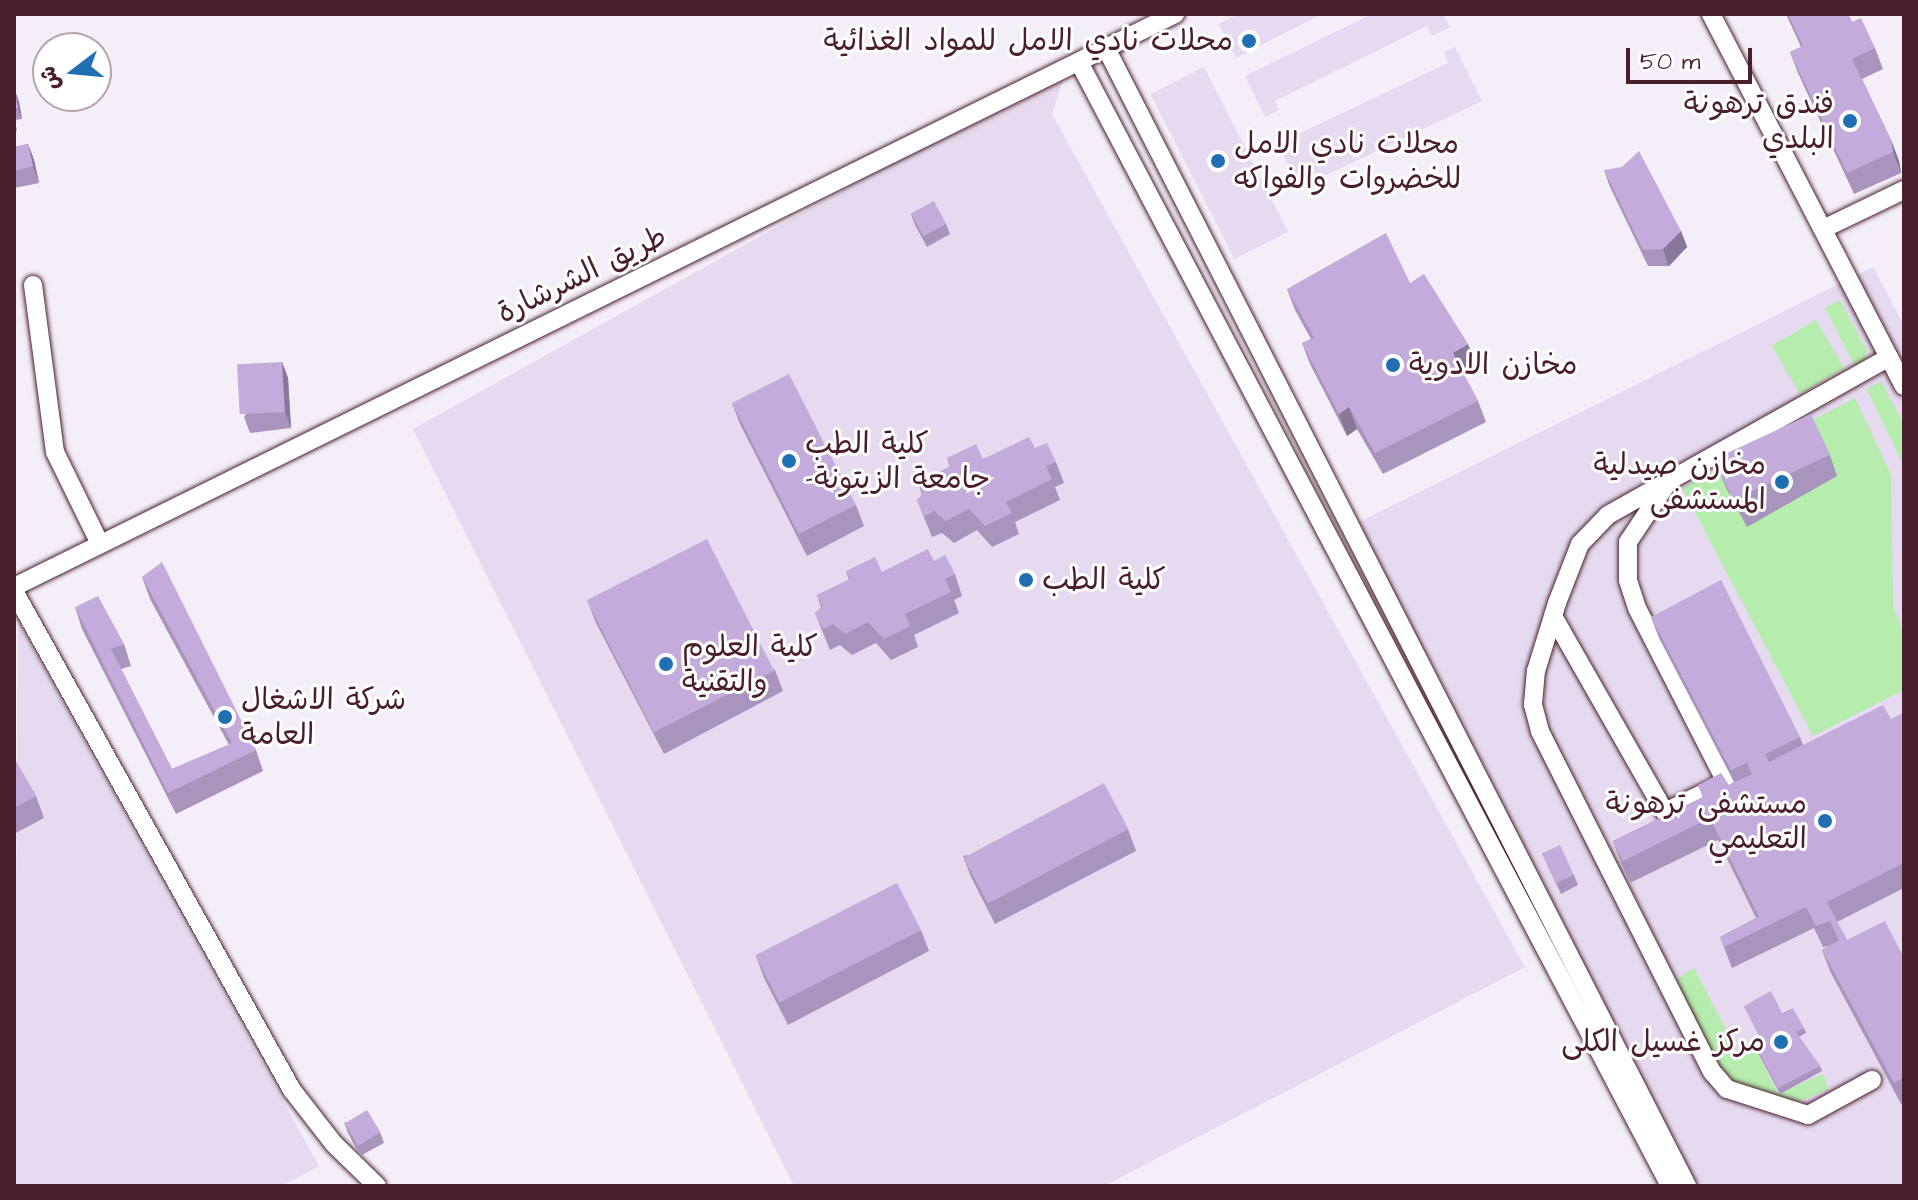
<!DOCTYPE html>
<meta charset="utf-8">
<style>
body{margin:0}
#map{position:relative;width:1918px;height:1200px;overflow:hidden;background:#f3eef8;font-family:"Architects Daughter","Playpen Sans Arabic",sans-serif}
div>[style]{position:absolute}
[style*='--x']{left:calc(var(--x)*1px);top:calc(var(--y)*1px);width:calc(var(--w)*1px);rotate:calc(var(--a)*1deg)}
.built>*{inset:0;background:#e5daef;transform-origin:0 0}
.green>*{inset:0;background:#b6ecae;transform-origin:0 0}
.roads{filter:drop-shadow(0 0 2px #4a1f2b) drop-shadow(0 0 2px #4a1f2b)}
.minor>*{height:18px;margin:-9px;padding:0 9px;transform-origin:9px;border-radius:9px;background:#fff}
.wall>*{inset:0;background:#a894bc}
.shaded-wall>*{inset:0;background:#887899}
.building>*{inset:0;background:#c3acdb;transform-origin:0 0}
.dots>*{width:22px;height:22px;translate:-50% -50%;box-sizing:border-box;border:4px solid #fff;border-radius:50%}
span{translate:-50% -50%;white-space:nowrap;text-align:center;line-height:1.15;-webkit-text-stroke:6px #fff;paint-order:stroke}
.poi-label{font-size:30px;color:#4a1f2b}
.right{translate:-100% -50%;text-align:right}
.left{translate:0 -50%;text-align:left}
.street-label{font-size:30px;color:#4a1f2b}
.frame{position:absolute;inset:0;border:16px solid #4a1f2b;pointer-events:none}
.north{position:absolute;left:32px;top:32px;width:80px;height:80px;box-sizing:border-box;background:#fff;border:2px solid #b7a5aa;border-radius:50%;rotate:254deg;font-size:22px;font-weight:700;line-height:32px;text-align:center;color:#4a1f2b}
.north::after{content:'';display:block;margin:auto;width:28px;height:36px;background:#1f6fb2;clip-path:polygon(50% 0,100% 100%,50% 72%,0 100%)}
.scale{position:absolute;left:1626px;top:48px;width:126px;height:36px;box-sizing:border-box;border:4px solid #4a1f2b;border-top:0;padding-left:10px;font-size:24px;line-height:28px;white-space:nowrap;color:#4a1f2b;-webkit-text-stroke:6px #fff;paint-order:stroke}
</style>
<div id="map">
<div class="built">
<div style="clip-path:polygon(1238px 14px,1322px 14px,1236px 58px,1219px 24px)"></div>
<div style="clip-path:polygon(1372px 14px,1443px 14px,1450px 27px,1432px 36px,1427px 26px,1275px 101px,1279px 110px,1265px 117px,1245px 76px)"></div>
<div style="clip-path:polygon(1455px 47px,1482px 101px,1299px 188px,1274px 135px,1290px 127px,1294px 136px,1448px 63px,1444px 52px)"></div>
<div style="clip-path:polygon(1067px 66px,1052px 114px,1525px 967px,1104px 1186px,794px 1186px,413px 429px)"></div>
<div style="left:1204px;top:67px;width:185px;height:60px;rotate:63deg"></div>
<div style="clip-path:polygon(1873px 267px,1904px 325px,1904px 1186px,1697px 1186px,1357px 523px)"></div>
<div style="clip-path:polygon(18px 621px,319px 1166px,282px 1186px,14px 1186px)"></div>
</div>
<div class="green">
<div style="clip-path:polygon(1840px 300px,1867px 351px,1864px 363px,1856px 368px,1825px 308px)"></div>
<div style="left:1816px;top:320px;width:56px;height:51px;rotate:60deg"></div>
<div style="clip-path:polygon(1881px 381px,1904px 425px,1904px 607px,1903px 465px,1867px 389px)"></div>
<div style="clip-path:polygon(1855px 398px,1891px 475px,1893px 605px,1904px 635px,1904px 690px,1813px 736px,1682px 488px)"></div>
<div style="clip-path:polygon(1694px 968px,1738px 1053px,1754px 1045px,1778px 1094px,1823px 1074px,1828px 1089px,1796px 1103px,1729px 1082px,1716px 1071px,1673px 981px)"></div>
</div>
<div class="roads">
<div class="minor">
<div style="--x:1711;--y:14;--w:419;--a:62.6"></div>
<div style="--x:1106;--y:48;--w:1278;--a:62.95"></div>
<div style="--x:1079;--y:62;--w:1270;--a:62.26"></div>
<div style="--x:1823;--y:229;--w:90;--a:-25.7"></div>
<div style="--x:33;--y:285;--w:168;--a:82.5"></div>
<div style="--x:55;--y:452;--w:102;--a:63.9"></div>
<div style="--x:14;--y:587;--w:1295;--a:-26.27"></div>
<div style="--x:14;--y:591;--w:571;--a:60.88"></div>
<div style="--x:292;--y:1090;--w:68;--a:52.1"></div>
<div style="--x:334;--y:1144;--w:60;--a:44.3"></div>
<div style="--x:1553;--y:616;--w:226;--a:60.3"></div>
<div style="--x:1665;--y:812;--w:68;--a:-26.2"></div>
<div style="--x:1726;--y:782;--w:195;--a:-117.1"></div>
<div style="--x:1637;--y:608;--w:29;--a:-108"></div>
<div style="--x:1628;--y:580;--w:38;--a:-90"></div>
<div style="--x:1628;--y:542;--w:69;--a:-56.3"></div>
<div style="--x:1872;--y:1080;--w:73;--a:151.3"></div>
<div style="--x:1808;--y:1115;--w:85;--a:-162.2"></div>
<div style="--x:1727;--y:1089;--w:23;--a:-131"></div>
<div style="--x:1712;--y:1072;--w:382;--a:-116.8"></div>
<div style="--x:1540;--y:731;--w:28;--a:-105"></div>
<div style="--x:1533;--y:704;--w:33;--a:-85"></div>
<div style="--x:1536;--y:671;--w:71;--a:-72.8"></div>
<div style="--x:1557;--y:603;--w:63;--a:-68.7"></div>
<div style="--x:1580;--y:544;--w:40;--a:-46"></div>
<div style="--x:1608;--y:515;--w:322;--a:-29.3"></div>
</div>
</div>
<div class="wall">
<div style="clip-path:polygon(1786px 14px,1848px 14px,1852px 22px,1875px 48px,1883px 69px,1862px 79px,1891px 140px,1899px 161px,1901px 173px,1854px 194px,1798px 73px,1790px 52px,1801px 47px)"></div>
<div style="clip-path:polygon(14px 91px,15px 91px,19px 102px,22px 119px,15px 120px,17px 131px,14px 131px)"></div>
<div style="clip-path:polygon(28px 144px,34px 160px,39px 183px,14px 188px,14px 147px)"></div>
<div style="clip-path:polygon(1604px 170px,1681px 231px,1687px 247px,1669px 266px,1648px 266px,1610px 187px)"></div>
<div style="clip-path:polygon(911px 214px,946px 224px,950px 234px,927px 247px,915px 225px)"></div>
<div style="clip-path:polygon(1410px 283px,1476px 365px,1463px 373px,1478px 401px,1486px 422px,1383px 474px,1357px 429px,1347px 436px,1310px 364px,1302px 343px,1311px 339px,1295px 310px,1287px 289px)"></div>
<div style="clip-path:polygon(282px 362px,288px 378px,291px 428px,250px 433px,244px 417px)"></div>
<div style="clip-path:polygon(732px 403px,856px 505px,864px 526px,807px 556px,740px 424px)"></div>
<div style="clip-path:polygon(1035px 448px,1056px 462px,1064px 483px,1055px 487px,1060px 500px,1015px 522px,1019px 534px,992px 547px,977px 530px,954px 543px,942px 533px,932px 537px,917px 500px,922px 495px,918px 482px,950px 467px,947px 458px,983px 459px)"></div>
<div style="clip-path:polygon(1830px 455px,1837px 476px,1747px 527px,1726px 488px,1718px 467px)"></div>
<div style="clip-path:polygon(934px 561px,955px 574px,962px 596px,954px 600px,959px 613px,914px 635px,918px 647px,891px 660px,876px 643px,852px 655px,840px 645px,830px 650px,815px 613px,821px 608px,817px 595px,849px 580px,846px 571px,882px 572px)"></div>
<div style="clip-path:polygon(142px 577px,256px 750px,263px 771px,176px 814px,82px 629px,75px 607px,124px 644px,131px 666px,121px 669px,172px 769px,229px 745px,150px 599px)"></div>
<div style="clip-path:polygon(588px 602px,775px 670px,783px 691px,664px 754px,596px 623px)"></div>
<div style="clip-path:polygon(1651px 617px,1800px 737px,1803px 745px,1891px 719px,1904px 713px,1904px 888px,1837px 922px,1847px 940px,1904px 958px,1904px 1103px,1901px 1104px,1830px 971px,1822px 950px,1829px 946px,1823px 947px,1814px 928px,1732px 968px,1720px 937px,1756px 918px,1718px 840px,1630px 883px,1621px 863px,1613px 841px,1703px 797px,1698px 785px,1729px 785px,1734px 782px,1659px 638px)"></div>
<div style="clip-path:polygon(14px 758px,36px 796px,44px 818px,14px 834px)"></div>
<div style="clip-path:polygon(1128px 829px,1136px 851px,995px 924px,971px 877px,963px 856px)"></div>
<div style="clip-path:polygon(1542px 853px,1574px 875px,1578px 885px,1561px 894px)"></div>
<div style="clip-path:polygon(921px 930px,929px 951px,788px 1025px,764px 978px,756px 956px)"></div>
<div style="clip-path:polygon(1744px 1006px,1782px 1013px,1804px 1028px,1806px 1033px,1799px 1037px,1820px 1066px,1822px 1071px,1780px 1094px,1757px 1051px,1755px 1045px,1762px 1041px)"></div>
<div style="clip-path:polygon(344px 1122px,380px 1132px,384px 1143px,360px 1156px,348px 1133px)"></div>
</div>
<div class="shaded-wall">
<div style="clip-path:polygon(15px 91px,19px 102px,22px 119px,18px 108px)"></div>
<div style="clip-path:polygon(1891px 140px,1899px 161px,1901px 173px,1893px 152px)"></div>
<div style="clip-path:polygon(28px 144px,34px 160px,39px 183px,33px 166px)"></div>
<div style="clip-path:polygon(1681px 231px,1687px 247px,1669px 266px,1663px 249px)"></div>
<div style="clip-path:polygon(1468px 344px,1476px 365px,1461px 375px,1453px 353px)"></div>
<div style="clip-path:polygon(282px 362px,288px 378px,291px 428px,285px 412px)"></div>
<div style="clip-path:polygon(1349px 407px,1357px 429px,1347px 436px,1339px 414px)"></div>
</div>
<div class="building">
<div style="clip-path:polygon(1788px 14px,1848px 14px,1852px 22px,1861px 18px,1875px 48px,1852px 59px,1891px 140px,1893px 152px,1847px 173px,1790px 52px,1803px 46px)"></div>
<div style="clip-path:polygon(14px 91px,15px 91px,18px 108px,14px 109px)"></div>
<div style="clip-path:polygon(28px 144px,33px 166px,14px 171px,14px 147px)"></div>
<div style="clip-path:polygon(1639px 151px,1681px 231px,1663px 249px,1643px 250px,1604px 170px,1622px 167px)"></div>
<div style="left:934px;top:201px;width:26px;height:26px;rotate:62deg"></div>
<div style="clip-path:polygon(1386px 233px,1410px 283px,1424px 274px,1468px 344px,1453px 353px,1478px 401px,1375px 453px,1349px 407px,1339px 414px,1302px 343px,1314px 338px,1287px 289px)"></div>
<div style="left:282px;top:362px;width:50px;height:45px;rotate:87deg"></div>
<div style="left:789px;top:374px;width:147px;height:64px;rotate:63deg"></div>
<div style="left:1811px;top:414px;width:45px;height:107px;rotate:65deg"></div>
<div style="clip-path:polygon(1029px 437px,1035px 448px,1047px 443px,1056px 462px,1046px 466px,1052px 479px,1006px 502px,1012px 513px,985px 526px,969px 509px,946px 521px,934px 511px,924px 516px,917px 500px,923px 494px,918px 482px,951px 466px,947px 458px,976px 444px,983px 459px)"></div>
<div style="left:707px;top:539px;width:148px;height:135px;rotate:63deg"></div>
<div style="clip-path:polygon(928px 549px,934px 561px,945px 555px,955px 574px,945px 579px,951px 592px,905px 614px,910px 626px,884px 639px,868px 622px,845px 634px,833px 624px,823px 629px,815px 613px,822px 607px,817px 595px,850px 579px,846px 571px,875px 557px,882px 572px)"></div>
<div style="clip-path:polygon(162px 562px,256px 750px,168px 793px,75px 607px,98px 596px,124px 644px,111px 649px,172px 769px,232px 743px,142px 577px)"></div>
<div style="clip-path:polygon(1721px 580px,1800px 737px,1765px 754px,1769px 762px,1883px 705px,1891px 719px,1904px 713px,1904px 863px,1827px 902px,1847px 940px,1885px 921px,1904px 958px,1904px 1077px,1894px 1083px,1822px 950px,1839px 940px,1830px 921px,1816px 926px,1806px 907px,1724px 947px,1720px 937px,1759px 917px,1710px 818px,1623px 861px,1613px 841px,1704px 797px,1698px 785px,1721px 773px,1729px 785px,1752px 774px,1747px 763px,1731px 770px,1651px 617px)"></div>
<div style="clip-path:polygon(14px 758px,36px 796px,14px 808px)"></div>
<div style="left:1104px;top:783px;width:52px;height:159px;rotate:62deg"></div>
<div style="left:1560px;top:845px;width:33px;height:20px;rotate:65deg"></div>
<div style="left:897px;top:883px;width:53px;height:159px;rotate:63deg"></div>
<div style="clip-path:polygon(1771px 991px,1782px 1013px,1793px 1008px,1804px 1028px,1796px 1032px,1820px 1066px,1778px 1088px,1755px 1045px,1762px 1041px,1744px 1006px)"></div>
<div style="left:367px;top:1110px;width:26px;height:26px;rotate:59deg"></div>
</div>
<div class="dots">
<div style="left:1249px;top:41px;background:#1f6fb2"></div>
<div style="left:1850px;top:121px;background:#1f6fb2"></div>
<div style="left:1218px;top:161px;background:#1f6fb2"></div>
<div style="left:1393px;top:365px;background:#1f6fb2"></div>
<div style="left:789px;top:461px;background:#1f6fb2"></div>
<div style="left:1782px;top:482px;background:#1f6fb2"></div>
<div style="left:1026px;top:580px;background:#1f6fb2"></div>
<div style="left:666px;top:664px;background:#1f6fb2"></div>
<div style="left:225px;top:717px;background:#1f6fb2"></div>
<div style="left:1825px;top:821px;background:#1f6fb2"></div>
<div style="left:1781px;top:1042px;background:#1f6fb2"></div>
</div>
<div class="poi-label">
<span class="right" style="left:1233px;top:41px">محلات نادي الامل للمواد الغذائية</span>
<span class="right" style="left:1834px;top:121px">فندق ترهونة<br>البلدي</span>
<span class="left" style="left:1234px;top:161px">محلات نادي الامل<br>للخضروات والفواكه</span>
<span class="left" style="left:1409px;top:365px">مخازن الادوية</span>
<span class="left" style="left:805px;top:461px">كلية الطب<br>-جامعة الزيتونة</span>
<span class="right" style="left:1766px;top:482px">مخازن صيدلية<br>المستشفى</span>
<span class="left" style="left:1042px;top:580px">كلية الطب</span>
<span class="left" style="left:682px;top:664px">كلية العلوم<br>والتقنية</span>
<span class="left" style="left:241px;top:717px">شركة الاشغال<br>العامة</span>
<span class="right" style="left:1807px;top:821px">مستشفى ترهونة<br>التعليمي</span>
<span class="right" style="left:1765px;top:1042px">مركز غسيل الكلى</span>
</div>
<div class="street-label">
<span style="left:582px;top:275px;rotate:-26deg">طريق الشرشارة</span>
</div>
<div class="frame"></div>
<div class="north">ش</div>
<div class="scale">50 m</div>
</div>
